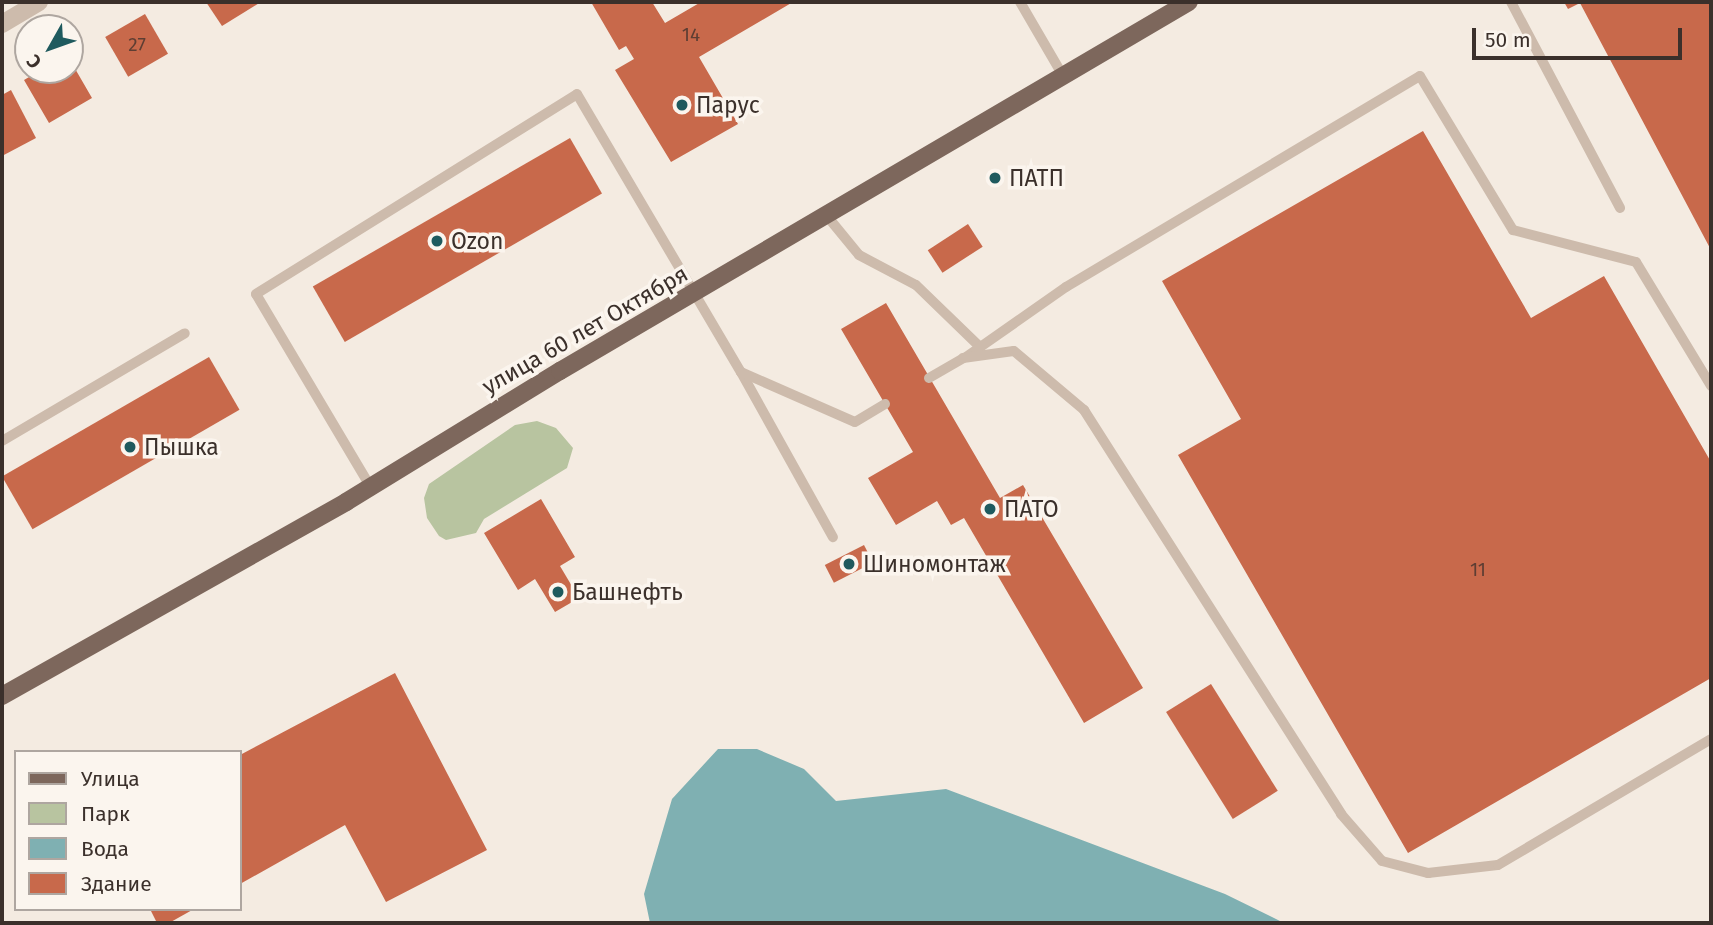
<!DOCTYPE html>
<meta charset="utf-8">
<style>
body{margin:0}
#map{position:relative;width:1713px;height:925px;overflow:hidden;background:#f4ebe1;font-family:"Fira Sans",sans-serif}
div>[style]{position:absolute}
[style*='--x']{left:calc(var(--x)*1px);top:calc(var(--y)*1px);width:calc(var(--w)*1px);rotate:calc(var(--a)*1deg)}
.green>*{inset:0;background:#b8c4a0}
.water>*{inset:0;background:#7fb0b2}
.building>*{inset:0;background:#c8694b;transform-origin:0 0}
.lane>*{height:10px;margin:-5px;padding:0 5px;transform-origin:5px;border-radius:5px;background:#cdbbac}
.street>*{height:18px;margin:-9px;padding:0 9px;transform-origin:9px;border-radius:9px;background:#cdbbac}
.primary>*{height:18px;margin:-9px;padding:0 9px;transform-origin:9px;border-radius:9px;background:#7d675c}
.dots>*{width:19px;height:19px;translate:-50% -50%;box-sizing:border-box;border:4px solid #fbf5ee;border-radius:50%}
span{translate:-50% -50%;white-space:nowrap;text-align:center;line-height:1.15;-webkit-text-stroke:7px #fbf5ee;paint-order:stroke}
.number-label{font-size:19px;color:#5e3e33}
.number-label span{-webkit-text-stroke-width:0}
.poi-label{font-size:23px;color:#3b302b}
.left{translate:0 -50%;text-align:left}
.street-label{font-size:23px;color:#3b302b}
.frame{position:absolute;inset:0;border:4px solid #3b302b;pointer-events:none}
.legend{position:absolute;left:14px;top:750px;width:228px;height:161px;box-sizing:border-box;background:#fbf5ee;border:2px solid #aea6a0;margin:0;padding:9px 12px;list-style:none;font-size:21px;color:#3b302b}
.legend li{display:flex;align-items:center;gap:14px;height:35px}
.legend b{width:35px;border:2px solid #aea6a0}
.north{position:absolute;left:14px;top:14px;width:70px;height:70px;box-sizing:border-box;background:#fbf5ee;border:2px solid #aea6a0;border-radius:50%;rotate:230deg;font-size:19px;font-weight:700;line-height:28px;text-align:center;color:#3b302b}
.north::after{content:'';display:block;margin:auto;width:24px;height:32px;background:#1f5a5e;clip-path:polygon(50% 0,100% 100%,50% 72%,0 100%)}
.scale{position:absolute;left:1472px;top:28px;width:210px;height:32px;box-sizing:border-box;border:4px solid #3b302b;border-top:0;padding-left:9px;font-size:21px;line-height:24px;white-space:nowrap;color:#3b302b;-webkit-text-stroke:5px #fbf5ee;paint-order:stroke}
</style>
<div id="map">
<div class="green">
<div style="clip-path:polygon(537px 421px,556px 428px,573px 448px,567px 468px,484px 519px,476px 533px,446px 540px,439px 536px,427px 518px,424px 498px,429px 484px,515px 425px)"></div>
</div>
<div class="water">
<div style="clip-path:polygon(718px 749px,757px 749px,804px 769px,836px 801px,946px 789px,1225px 894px,1284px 923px,650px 923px,644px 894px,672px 799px)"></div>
</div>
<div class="building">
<div style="clip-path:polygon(206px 2px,261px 2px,222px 26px)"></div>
<div style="clip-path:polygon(591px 2px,652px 2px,665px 23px,701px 2px,793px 2px,699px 57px,738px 124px,671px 162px,615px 70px,634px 59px,626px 46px,619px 50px)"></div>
<div style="clip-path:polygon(1564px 2px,1711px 2px,1711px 250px,1580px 3px,1568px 9px)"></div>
<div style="left:145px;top:14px;width:46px;height:46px;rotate:60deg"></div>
<div style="clip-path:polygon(70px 60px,92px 98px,49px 123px,24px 80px,41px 70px,70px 70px)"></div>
<div style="clip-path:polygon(11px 90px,36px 138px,2px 156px,2px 95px)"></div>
<div style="clip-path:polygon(1423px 131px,1531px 318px,1604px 276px,1711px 462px,1711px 678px,1408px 853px,1178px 455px,1241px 419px,1162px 281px)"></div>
<div style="left:570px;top:138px;width:64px;height:297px;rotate:60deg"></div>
<div style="left:968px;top:224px;width:27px;height:48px;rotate:57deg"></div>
<div style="clip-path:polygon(886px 303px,1000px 498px,1023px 485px,1143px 688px,1084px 723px,964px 518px,951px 525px,937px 501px,896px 525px,868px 478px,913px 452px,841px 329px)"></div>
<div style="left:209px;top:357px;width:61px;height:239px;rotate:60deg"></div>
<div style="clip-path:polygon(541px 499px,575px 557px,560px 566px,579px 598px,555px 612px,535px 579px,518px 590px,484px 533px)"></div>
<div style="left:864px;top:545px;width:20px;height:44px;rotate:63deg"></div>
<div style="clip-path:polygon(395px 673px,487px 850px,386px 902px,345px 825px,240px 884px,240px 755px)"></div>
<div style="left:1211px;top:684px;width:126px;height:53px;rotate:58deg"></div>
<div style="clip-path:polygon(150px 909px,194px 909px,169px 923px,157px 923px)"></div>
</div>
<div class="lane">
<div style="--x:1020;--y:2;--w:86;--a:59.8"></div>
<div style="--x:1511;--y:2;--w:233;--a:62.1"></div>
<div style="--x:827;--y:216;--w:50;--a:50.6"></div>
<div style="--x:859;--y:255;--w:64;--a:27.8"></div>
<div style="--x:916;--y:285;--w:89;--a:44.1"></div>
<div style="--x:966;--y:357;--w:122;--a:-35"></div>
<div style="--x:1066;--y:287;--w:412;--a:-30.8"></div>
<div style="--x:1420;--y:76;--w:180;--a:58.9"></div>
<div style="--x:1513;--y:230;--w:127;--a:14.6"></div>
<div style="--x:1636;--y:262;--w:145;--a:58.8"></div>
<div style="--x:741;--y:372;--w:189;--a:60.9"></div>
<div style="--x:929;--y:378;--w:39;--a:-30"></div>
<div style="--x:963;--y:358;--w:51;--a:-7.8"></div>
<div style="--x:1014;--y:351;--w:92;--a:40.1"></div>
<div style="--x:1084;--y:410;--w:479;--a:57.5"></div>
<div style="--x:1341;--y:814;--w:62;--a:48.9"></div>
<div style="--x:1382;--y:861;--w:48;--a:14.6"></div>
<div style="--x:1428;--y:873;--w:70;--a:-6.5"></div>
<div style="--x:1498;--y:865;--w:247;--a:-30.6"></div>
<div style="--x:2;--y:441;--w:212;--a:-30.5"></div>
<div style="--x:370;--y:486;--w:223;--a:-120.7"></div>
<div style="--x:256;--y:294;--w:378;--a:-31.9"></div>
<div style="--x:577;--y:94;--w:323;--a:59.5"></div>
<div style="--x:741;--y:372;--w:124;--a:23.7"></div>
<div style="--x:855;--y:422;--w:35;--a:-31"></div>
</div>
<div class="street">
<div style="--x:2;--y:24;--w:43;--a:-30.7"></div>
</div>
<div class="primary">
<div style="--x:2;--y:696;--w:395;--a:-29.4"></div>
<div style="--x:346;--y:502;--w:251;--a:-31.5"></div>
<div style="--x:560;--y:371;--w:729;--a:-30.4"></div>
</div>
<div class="dots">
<div style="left:682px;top:105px;background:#1f5a5e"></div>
<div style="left:995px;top:178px;background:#1f5a5e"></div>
<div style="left:437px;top:241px;background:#1f5a5e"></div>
<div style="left:130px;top:447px;background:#1f5a5e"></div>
<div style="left:990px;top:509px;background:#1f5a5e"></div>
<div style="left:849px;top:564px;background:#1f5a5e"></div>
<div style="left:558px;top:592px;background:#1f5a5e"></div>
</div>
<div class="number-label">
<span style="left:691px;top:35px">14</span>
<span style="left:137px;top:45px">27</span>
<span style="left:1478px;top:570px">11</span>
</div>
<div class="poi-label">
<span class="left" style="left:696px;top:105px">Парус</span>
<span class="left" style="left:1009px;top:178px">ПАТП</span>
<span class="left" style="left:451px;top:241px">Ozon</span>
<span class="left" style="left:144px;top:447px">Пышка</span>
<span class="left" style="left:1004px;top:509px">ПАТО</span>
<span class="left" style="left:863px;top:564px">Шиномонтаж</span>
<span class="left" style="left:572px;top:592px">Башнефть</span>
</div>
<div class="street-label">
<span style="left:585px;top:330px;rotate:-30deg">улица 60 лет Октября</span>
</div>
<div class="frame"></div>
<ul class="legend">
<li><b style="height:9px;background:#7d675c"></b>Улица</li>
<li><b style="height:19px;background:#b8c4a0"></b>Парк</li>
<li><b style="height:19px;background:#7fb0b2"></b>Вода</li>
<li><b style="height:19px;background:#c8694b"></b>Здание</li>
</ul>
<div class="north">С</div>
<div class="scale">50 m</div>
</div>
